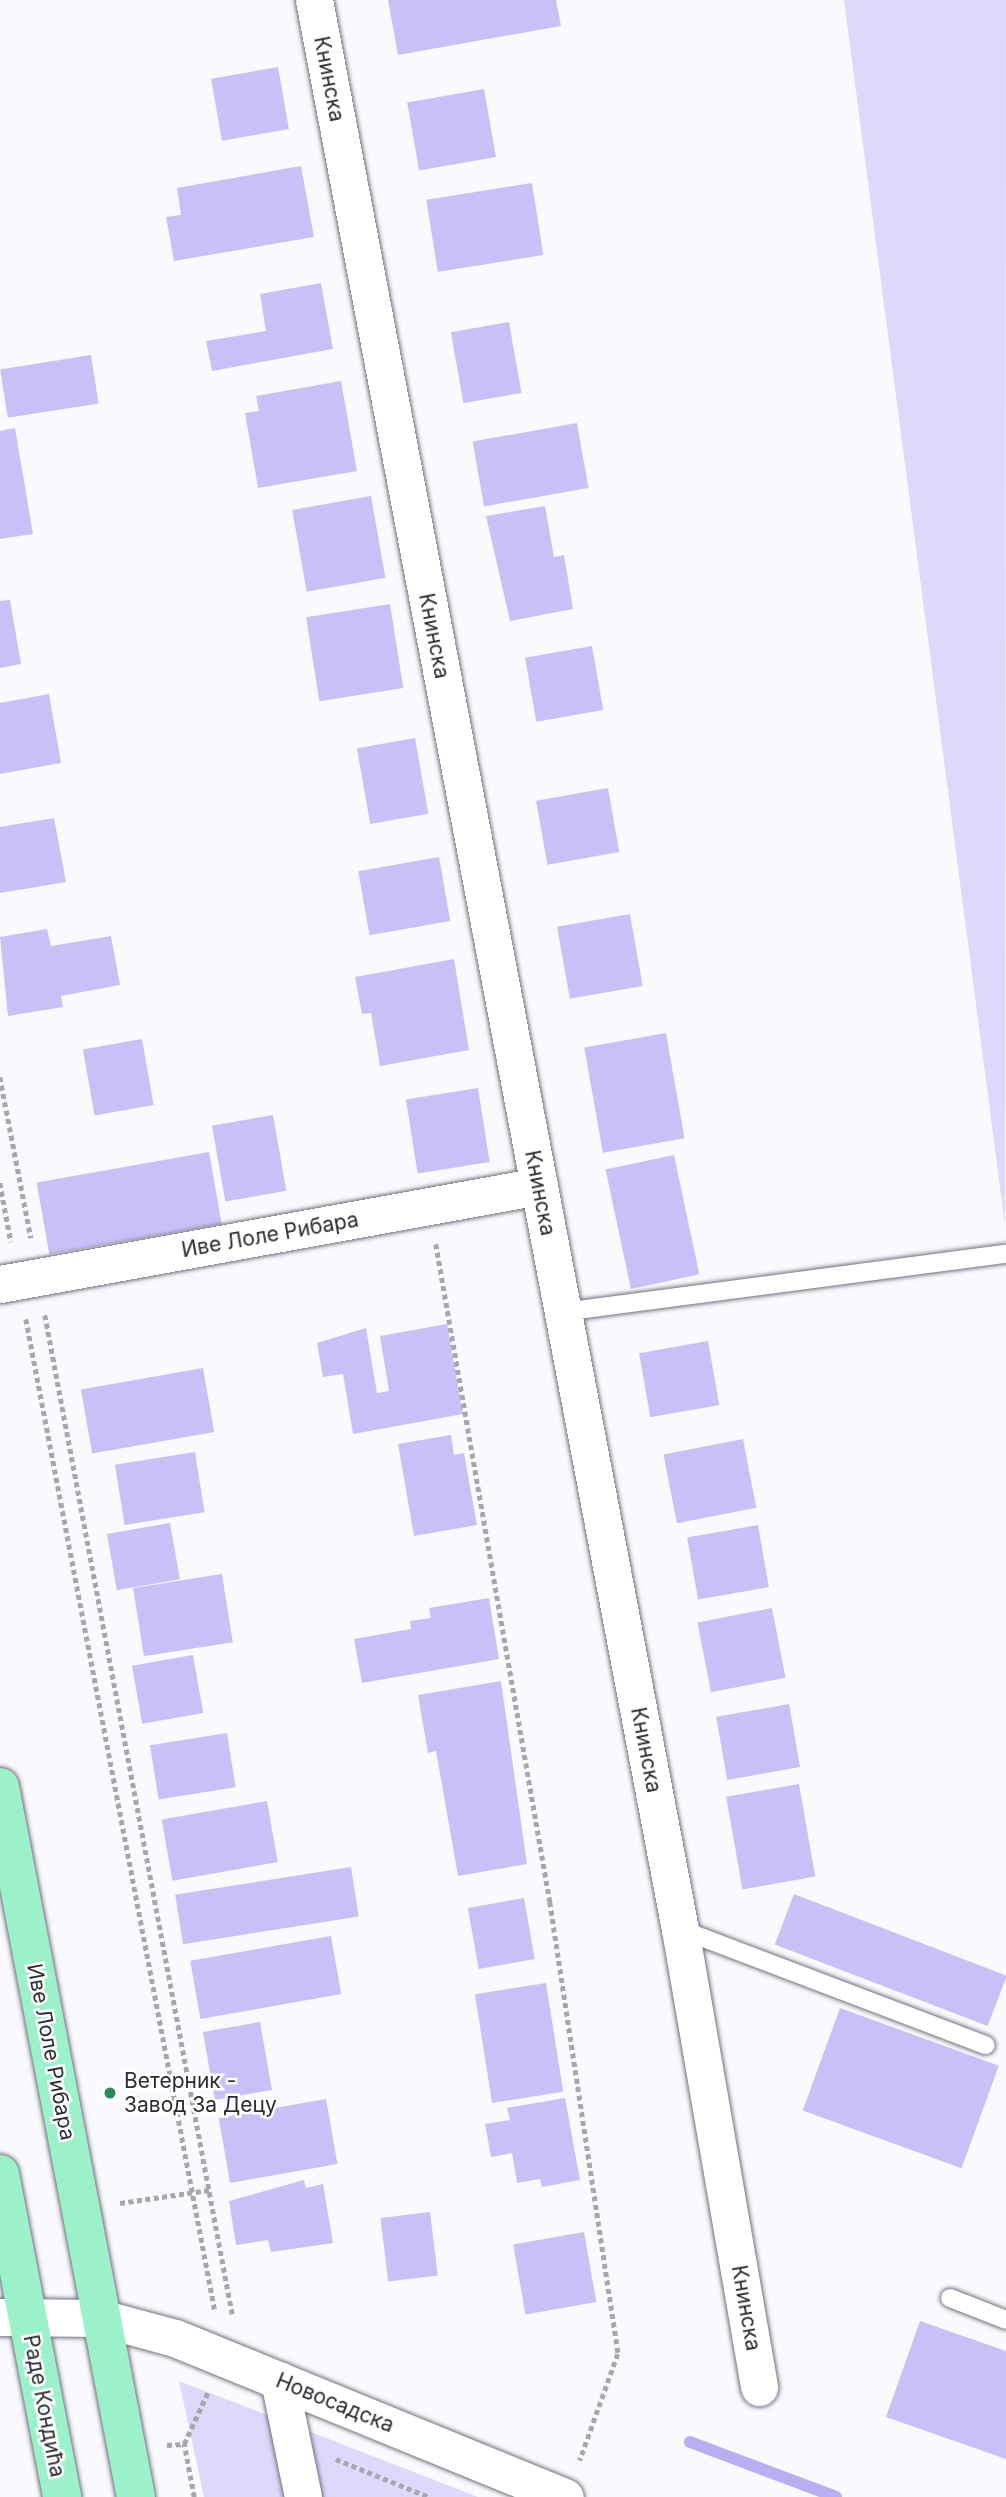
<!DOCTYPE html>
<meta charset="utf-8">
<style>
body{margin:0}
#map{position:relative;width:1006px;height:2497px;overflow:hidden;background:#faf9fd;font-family:Inter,sans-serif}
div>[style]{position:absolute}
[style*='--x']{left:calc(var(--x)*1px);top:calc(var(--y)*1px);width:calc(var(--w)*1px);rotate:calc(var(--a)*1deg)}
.green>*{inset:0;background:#ddd9fc}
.stream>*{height:12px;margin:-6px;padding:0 6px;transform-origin:6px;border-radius:6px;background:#b8aef1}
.building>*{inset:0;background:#c8c1f7;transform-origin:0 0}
.path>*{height:4.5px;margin-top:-2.25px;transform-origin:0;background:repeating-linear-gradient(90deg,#a7a6ab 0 5px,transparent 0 8.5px)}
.roads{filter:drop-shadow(0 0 2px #72717f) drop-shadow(0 0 2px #72717f)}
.service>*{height:18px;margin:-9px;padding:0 9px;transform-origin:9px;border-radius:9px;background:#fff}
.minor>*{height:37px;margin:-18.5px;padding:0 18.5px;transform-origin:18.5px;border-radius:18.5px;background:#fff}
.primary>*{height:38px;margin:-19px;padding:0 19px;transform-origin:19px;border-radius:19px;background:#9bf2ca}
.dots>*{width:19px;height:19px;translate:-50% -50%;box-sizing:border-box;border:4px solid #fff;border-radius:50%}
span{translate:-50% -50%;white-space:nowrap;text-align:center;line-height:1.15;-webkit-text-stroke:5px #fff;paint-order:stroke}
.street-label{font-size:21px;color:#2c2b32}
.poi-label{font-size:21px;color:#2c2b32}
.left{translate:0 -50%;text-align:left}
</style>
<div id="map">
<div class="green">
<div style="clip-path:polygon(844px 0,1006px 0,1005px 1225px)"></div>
<div style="clip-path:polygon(179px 2381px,478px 2497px,204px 2497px)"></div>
</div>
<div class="stream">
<div style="--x:690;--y:2442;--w:156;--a:20.6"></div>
</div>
<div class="building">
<div style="clip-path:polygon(388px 0,556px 0,561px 26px,398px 55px)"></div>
<div style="left:278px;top:67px;width:63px;height:68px;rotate:80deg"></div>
<div style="left:484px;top:89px;width:69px;height:78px;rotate:80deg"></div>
<div style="clip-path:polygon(301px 166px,314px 237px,174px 261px,166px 217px,181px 215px,177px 188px)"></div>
<div style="left:532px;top:183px;width:73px;height:107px;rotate:81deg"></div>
<div style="clip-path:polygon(321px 283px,333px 349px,212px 371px,206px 341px,266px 331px,260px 294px)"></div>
<div style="left:509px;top:322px;width:72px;height:59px;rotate:80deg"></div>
<div style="left:91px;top:355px;width:49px;height:92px;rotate:81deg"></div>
<div style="clip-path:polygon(341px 381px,357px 471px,258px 488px,245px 413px,259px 411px,256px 396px)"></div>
<div style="left:577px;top:423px;width:66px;height:106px;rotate:80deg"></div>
<div style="clip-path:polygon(15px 428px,33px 534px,0 539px,0 431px)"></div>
<div style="left:371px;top:496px;width:83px;height:80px;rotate:80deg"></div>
<div style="clip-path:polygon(545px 506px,554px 557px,564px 555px,573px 609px,510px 621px,486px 516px)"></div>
<div style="clip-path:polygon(10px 600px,21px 664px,0 668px,0 601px)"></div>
<div style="left:390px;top:604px;width:85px;height:85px;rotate:81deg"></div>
<div style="left:592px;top:646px;width:65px;height:68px;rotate:80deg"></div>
<div style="clip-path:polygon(49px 694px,61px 763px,0 774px,0 703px)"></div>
<div style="left:415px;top:738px;width:77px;height:59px;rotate:80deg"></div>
<div style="left:608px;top:788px;width:65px;height:73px;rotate:80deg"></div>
<div style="clip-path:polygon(54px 818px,66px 882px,0 893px,0 827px)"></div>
<div style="left:439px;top:857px;width:65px;height:82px;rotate:80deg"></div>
<div style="left:630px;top:914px;width:73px;height:74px;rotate:80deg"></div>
<div style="clip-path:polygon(47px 929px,51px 946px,111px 936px,120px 985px,61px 996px,63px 1007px,8px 1016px,0 937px)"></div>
<div style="clip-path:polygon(454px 959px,469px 1050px,380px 1066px,371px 1013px,362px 1014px,355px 977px)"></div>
<div style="left:666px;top:1033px;width:107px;height:83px;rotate:80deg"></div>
<div style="left:142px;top:1039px;width:67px;height:60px;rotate:80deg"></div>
<div style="left:478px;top:1088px;width:75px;height:73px;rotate:81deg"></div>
<div style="left:273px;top:1115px;width:77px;height:62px;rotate:80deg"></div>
<div style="left:209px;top:1152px;width:73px;height:175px;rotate:80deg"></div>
<div style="left:674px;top:1155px;width:122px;height:70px;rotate:78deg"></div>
<div style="clip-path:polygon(447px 1324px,463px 1414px,353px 1434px,343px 1374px,323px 1377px,317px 1343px,366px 1328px,377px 1393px,389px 1391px,380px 1336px)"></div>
<div style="left:708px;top:1341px;width:65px;height:70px;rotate:80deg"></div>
<div style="left:203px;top:1368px;width:65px;height:124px;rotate:80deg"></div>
<div style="clip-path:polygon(451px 1435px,454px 1455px,464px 1453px,477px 1525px,414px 1536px,398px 1444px)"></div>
<div style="left:743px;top:1439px;width:70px;height:81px;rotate:79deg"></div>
<div style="left:195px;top:1452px;width:61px;height:81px;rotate:81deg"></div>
<div style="left:170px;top:1523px;width:57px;height:64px;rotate:80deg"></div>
<div style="left:758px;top:1525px;width:63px;height:72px;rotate:80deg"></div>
<div style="left:222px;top:1574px;width:69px;height:90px;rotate:81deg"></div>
<div style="clip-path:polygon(489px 1598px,499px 1659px,362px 1683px,354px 1639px,411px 1629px,410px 1621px,431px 1618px,429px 1608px)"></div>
<div style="left:772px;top:1608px;width:71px;height:76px;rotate:79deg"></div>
<div style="left:193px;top:1655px;width:59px;height:62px;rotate:80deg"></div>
<div style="clip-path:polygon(501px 1681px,527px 1864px,458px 1876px,436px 1751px,428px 1753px,418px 1695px)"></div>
<div style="left:789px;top:1704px;width:64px;height:74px;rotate:80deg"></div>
<div style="left:227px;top:1733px;width:55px;height:78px;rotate:81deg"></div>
<div style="left:799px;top:1784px;width:94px;height:74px;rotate:80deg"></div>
<div style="left:267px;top:1801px;width:62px;height:107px;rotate:80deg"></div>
<div style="left:351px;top:1867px;width:50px;height:178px;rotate:81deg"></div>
<div style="left:794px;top:1894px;width:228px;height:54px;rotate:21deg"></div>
<div style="left:524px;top:1898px;width:62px;height:57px;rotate:80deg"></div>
<div style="left:331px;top:1936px;width:59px;height:143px;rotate:80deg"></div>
<div style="left:546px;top:1983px;width:110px;height:72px;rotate:81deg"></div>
<div style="left:840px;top:2008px;width:169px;height:109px;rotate:20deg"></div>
<div style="left:260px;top:2022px;width:69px;height:58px;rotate:80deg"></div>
<div style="clip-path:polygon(565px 2098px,580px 2180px,542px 2187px,540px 2179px,517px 2183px,512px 2153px,491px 2157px,485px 2124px,510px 2120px,507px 2108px)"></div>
<div style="left:326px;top:2099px;width:66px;height:109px;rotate:80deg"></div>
<div style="clip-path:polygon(304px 2180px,306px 2188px,323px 2184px,333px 2243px,271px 2252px,268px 2240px,236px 2245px,229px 2201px)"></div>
<div style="left:430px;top:2212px;width:64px;height:50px;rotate:83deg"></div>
<div style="left:584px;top:2232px;width:71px;height:72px;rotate:80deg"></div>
<div style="clip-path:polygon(920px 2321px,1006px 2351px,1006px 2459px,886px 2417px)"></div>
</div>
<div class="path">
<div style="--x:0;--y:1077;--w:164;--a:79.1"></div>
<div style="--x:0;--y:1183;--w:60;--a:79.4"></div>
<div style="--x:436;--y:1244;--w:668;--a:80.17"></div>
<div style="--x:550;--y:1902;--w:457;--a:81.4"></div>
<div style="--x:618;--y:2354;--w:113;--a:109.7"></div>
<div style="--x:45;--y:1315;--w:1020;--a:79.38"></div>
<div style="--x:26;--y:1319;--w:1010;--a:79.21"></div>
<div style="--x:120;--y:2203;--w:90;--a:-8.3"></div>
<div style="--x:167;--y:2445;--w:17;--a:-3"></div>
<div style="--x:336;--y:2459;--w:100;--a:22.2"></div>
<div style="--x:194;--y:2497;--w:54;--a:-100.7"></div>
<div style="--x:184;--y:2444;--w:57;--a:-65.2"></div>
</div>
<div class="roads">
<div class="service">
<div style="--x:563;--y:1312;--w:447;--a:-7.5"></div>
<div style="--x:680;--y:1929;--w:327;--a:20.8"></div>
<div style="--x:950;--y:2298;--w:60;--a:21.4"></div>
</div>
<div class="minor">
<div style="--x:314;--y:0;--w:1963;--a:79.26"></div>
<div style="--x:680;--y:1929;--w:465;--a:80.2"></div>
<div style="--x:0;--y:1284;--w:548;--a:-10.3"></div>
<div style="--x:0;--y:2317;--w:101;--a:0.6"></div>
<div style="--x:101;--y:2318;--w:77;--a:15.1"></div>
<div style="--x:175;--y:2338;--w:421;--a:22.2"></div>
<div style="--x:279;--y:2380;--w:119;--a:78.4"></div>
</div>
<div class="primary">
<div style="--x:0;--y:1787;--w:723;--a:79.16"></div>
<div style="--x:0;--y:2174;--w:329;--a:79.1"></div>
</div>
</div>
<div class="dots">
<div style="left:110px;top:2093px;background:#2e895f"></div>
</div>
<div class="street-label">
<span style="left:329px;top:79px;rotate:79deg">Книнска</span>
<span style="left:434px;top:636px;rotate:79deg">Книнска</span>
<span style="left:540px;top:1193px;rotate:79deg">Книнска</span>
<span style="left:270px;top:1235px;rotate:-10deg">Иве Лоле Рибара</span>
<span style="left:646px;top:1750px;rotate:79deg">Книнска</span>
<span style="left:51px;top:2052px;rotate:79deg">Иве Лоле Рибара</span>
<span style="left:746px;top:2308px;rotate:80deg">Книнска</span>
<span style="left:335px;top:2403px;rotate:22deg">Новосадска</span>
<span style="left:44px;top:2406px;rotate:79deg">Раде Кондића</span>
</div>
<div class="poi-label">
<span class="left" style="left:124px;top:2093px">Ветерник -<br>Завод За Децу</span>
</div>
</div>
